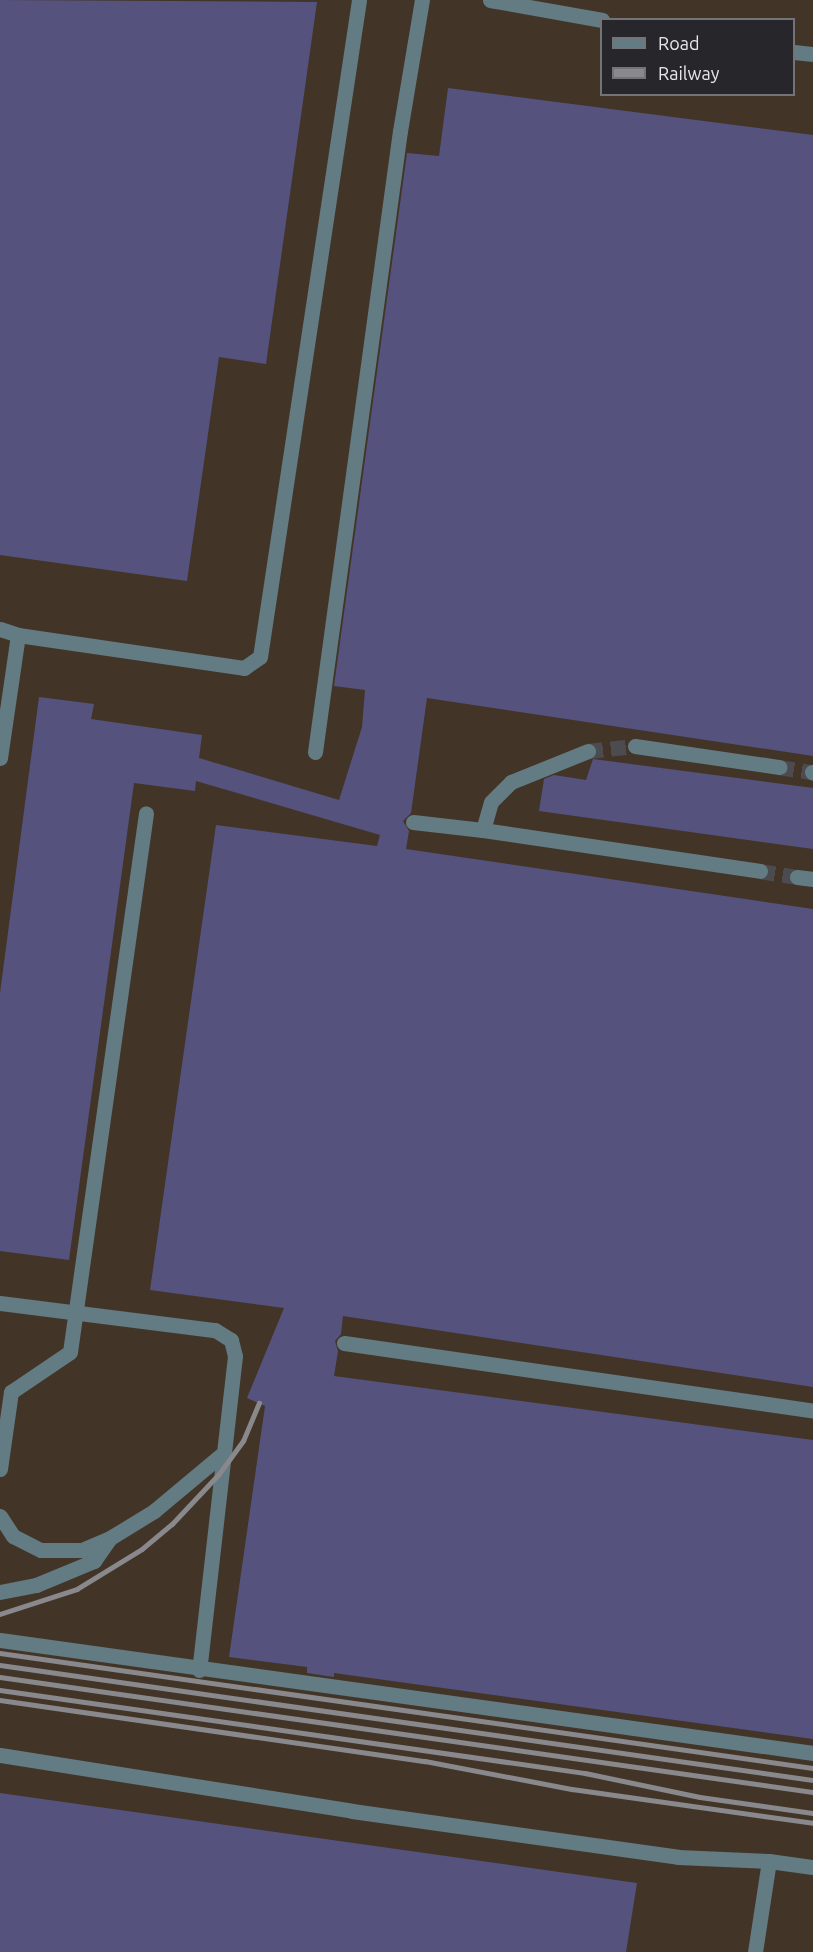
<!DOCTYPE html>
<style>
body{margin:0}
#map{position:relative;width:813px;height:1952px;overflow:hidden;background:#303035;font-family:Ubuntu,sans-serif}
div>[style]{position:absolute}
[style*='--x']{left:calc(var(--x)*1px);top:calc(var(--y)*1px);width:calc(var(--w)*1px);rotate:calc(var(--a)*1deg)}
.industrial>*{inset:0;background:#423527}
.building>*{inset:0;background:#55527d}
.minor-tunnel>*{height:15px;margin-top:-7.5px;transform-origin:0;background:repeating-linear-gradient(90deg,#4b4b50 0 15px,transparent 0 23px)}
.minor>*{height:15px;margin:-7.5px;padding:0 7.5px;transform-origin:7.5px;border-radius:7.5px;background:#637b83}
.rail>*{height:4.5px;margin:-2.25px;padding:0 2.25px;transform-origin:2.25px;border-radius:2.25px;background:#89898d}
span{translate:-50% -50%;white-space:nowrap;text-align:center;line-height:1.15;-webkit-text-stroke:6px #26262b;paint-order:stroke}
.legend{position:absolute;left:600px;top:18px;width:195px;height:78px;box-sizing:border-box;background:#26262b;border:2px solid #737378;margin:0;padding:8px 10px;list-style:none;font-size:18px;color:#e7e7eb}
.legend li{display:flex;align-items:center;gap:12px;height:30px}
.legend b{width:30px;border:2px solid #737378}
</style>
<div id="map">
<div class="industrial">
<div style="clip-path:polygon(evenodd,0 0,813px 0,813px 1952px,0 1952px,0 0,602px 20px,794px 20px,794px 94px,602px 94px,602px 20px)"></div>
</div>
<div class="building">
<div style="clip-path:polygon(0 0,317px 2px,266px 364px,219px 357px,187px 581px,0 555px)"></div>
<div style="clip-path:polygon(448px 88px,813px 135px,813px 756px,427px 698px,411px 813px,403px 821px,409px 831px,406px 849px,813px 909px,813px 1387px,343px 1316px,341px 1334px,335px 1341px,338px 1351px,334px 1376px,813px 1440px,813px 1739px,334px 1673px,334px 1677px,307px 1673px,307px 1667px,229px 1657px,265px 1406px,247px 1398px,284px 1308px,150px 1290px,216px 825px,377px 846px,380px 835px,196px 781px,195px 791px,134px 783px,69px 1260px,0 1251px,0 993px,39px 697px,94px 704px,91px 719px,202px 735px,199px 758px,339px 800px,362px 727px,365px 690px,334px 686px,407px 153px,439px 156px)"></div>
<div style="clip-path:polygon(593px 759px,813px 788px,813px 849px,539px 811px,544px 779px,554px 775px,586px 780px)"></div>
<div style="clip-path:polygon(0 1793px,637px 1883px,626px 1952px,0 1952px)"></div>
</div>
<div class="minor-tunnel">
<div style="--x:588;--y:751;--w:47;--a:-6.1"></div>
<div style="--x:779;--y:767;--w:33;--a:9"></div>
<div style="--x:760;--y:871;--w:37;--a:9"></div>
</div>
<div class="minor">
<div style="--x:490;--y:0;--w:114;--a:10.1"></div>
<div style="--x:794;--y:52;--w:19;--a:6"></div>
<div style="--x:0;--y:629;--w:19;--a:18"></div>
<div style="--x:18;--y:635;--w:228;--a:8.3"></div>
<div style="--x:244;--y:668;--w:19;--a:-35"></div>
<div style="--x:260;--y:657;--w:664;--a:-81.43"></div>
<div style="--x:635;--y:746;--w:146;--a:8.3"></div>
<div style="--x:588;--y:751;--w:83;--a:158.1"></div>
<div style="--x:511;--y:782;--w:28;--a:135"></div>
<div style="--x:491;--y:802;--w:29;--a:106"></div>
<div style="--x:483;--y:830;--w:280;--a:8.4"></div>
<div style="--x:315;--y:752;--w:627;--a:-82.21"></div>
<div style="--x:400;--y:131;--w:133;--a:-80.5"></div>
<div style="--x:0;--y:758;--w:124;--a:-81.7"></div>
<div style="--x:812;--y:772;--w:1;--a:45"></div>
<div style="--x:413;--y:822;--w:70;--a:6.5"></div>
<div style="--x:797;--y:877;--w:16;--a:7"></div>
<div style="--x:0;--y:1303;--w:217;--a:7.2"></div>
<div style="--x:215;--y:1330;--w:19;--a:32"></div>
<div style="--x:231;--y:1340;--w:16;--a:76"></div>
<div style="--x:235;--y:1356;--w:316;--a:96.5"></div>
<div style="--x:344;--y:1343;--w:474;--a:8.2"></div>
<div style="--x:0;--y:1469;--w:78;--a:-81.9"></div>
<div style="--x:11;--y:1392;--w:71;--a:-34.1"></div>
<div style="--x:70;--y:1352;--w:544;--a:-81.97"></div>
<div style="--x:0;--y:1516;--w:24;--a:57"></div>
<div style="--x:13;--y:1536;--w:31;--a:27"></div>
<div style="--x:41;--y:1550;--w:41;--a:0"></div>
<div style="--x:82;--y:1550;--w:30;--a:-23"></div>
<div style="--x:110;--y:1538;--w:52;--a:-31.5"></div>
<div style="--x:154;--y:1511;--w:87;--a:-39.9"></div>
<div style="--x:0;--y:1592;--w:37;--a:-11"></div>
<div style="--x:36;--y:1585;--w:63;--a:-22.5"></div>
<div style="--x:94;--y:1561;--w:28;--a:-55"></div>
<div style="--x:0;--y:1640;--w:821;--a:7.91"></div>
<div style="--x:0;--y:1755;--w:356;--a:9"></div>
<div style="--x:352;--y:1811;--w:329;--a:8"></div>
<div style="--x:678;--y:1857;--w:91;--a:2.5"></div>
<div style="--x:769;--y:1861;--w:44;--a:7.8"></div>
<div style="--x:755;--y:1952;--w:92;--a:-81.3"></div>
</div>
<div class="rail">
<div style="--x:0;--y:1614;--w:81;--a:-18"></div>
<div style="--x:77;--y:1589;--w:76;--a:-31.6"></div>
<div style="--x:142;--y:1549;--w:39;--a:-40"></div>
<div style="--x:172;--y:1524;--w:69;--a:-46.8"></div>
<div style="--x:219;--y:1474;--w:41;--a:-54"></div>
<div style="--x:243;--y:1441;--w:41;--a:-67.2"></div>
<div style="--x:0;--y:1653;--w:821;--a:8.05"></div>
<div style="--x:0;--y:1665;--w:821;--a:8.05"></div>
<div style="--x:0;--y:1677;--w:821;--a:8.05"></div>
<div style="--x:0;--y:1690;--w:591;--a:8.08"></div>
<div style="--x:585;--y:1773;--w:117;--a:11.8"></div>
<div style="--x:700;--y:1797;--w:114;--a:8.1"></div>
<div style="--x:0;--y:1700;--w:429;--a:8.2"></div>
<div style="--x:425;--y:1761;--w:150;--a:10.8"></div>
<div style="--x:572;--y:1789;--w:243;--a:8"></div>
</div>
<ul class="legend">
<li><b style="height:8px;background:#637b83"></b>Road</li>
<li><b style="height:8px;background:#89898d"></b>Railway</li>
</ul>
</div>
